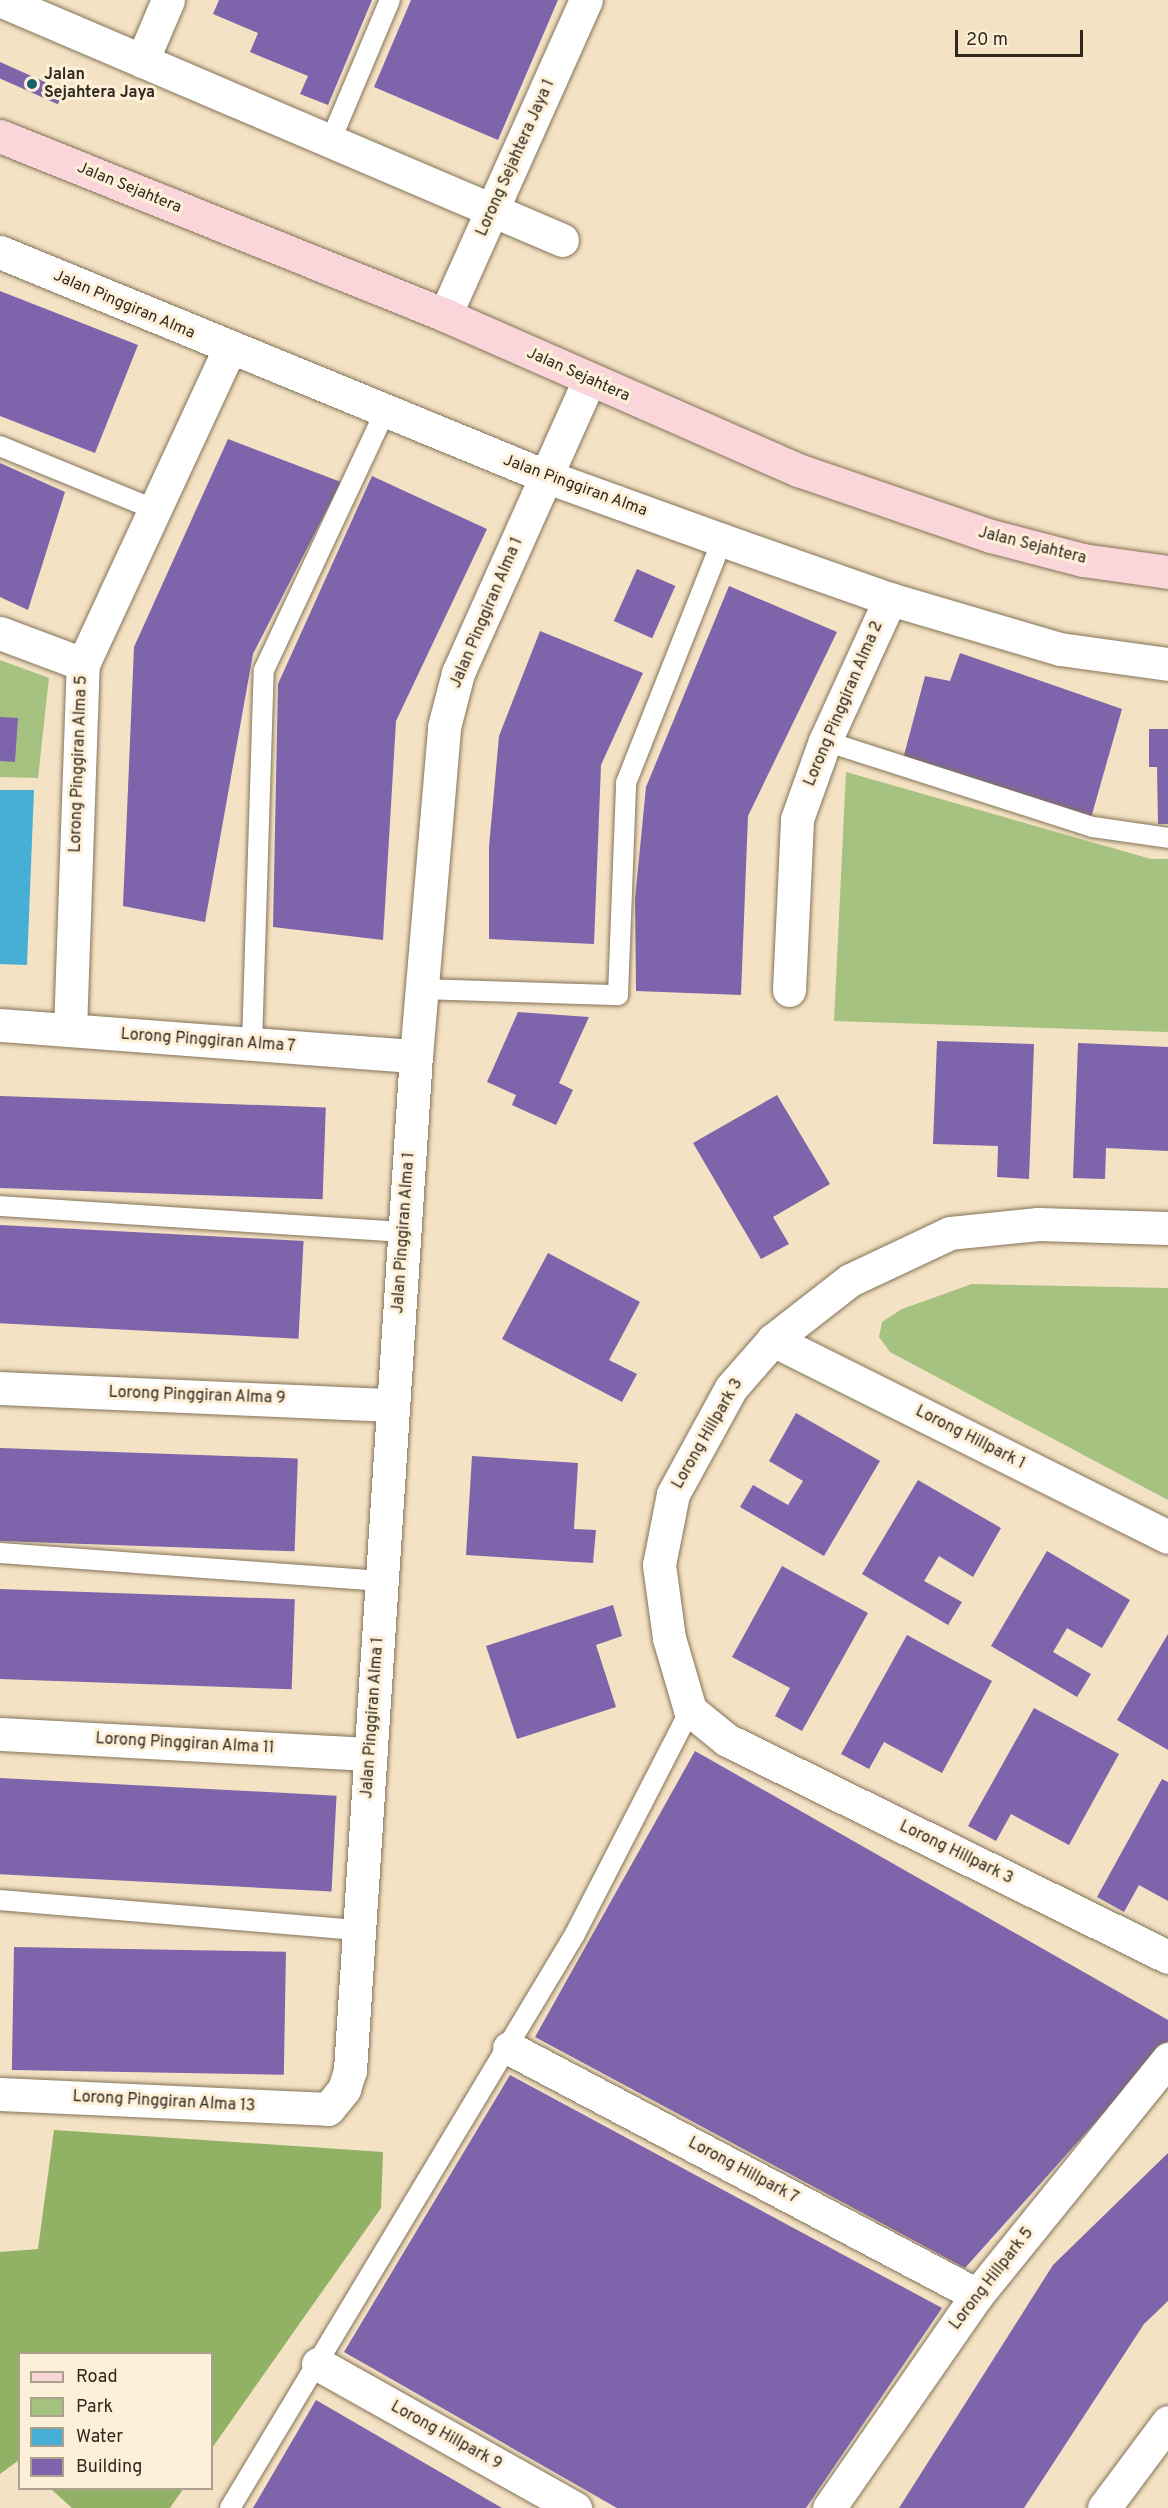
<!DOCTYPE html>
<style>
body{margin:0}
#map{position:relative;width:1168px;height:2508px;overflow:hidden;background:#f4e2c4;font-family:Overpass,sans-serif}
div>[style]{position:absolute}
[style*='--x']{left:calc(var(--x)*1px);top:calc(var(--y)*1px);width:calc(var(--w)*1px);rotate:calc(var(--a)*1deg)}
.green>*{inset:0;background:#a6c281}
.forest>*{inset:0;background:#91b165}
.water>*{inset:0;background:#47afd5}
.building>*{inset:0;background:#7e64aa;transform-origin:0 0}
.roads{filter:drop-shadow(0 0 2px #837358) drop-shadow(0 0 2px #837358)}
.lane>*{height:20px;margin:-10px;padding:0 10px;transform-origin:10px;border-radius:10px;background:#fff}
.street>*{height:33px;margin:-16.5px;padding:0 16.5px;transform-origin:16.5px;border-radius:16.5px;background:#fff}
.secondary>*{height:33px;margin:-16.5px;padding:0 16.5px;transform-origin:16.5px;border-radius:16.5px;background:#fad5da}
.dots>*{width:16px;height:16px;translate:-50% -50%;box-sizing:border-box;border:3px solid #fef0d8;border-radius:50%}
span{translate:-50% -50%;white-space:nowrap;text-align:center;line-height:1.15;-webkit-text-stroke:6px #fef0d8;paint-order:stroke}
.poi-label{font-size:16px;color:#30291e;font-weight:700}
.left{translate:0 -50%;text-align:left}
.street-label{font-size:16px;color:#30291e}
.legend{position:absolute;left:18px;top:2352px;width:195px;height:138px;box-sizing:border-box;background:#fef0d8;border:2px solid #aca08e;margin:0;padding:8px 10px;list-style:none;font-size:18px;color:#30291e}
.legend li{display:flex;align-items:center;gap:12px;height:30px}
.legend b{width:30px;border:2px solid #aca08e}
.scale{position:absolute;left:955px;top:30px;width:128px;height:27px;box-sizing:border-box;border:3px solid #30291e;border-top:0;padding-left:8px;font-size:18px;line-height:21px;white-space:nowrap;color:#30291e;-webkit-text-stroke:4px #fef0d8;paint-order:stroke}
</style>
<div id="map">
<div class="green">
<div style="clip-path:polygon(0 660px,49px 678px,38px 778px,0 777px)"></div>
<div style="clip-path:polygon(846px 772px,1151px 859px,1168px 859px,1168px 1032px,834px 1021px)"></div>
<div style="clip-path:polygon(972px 1284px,1168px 1288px,1168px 1500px,890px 1352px,879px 1337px,882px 1322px,902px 1309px)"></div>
</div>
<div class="forest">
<div style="clip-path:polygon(54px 2130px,383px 2152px,381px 2208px,212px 2448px,212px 2354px,20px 2354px,19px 2460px,0 2474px,0 2252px,38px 2249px)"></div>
<div style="clip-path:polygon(51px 2489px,183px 2489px,170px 2508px,72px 2508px)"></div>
</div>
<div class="water">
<div style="clip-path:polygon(0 790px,34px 790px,27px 965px,0 964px)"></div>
</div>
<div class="building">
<div style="clip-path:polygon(219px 0,372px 0,328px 105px,300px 94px,308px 76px,250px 52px,258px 33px,213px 14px)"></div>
<div style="clip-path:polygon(411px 0,558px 0,498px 140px,374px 87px)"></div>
<div style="left:0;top:62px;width:70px;height:15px;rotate:24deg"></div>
<div style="clip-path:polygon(0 291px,138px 345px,95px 453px,0 416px)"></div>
<div style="clip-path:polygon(228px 439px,341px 482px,253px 654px,205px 922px,123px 906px,134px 647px)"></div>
<div style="clip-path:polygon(0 463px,65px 492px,28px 610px,0 597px)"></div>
<div style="clip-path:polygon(372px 476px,487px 529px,396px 721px,383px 940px,273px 927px,278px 684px)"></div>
<div style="left:637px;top:569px;width:42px;height:57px;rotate:24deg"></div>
<div style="clip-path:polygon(729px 586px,837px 632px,748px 816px,741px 995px,636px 991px,635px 899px,646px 787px)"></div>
<div style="clip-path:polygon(540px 631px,643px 673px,601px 765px,594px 944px,489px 939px,489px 847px,499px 736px)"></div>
<div style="clip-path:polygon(960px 653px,1122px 709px,1091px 818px,903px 759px,925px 676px,950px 681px)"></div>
<div style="clip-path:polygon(0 717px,18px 718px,15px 762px,0 761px)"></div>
<div style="clip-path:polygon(1149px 729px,1168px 729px,1168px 824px,1158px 824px,1157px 767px,1149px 767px)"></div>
<div style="clip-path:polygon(518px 1012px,589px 1017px,559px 1083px,573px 1090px,556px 1125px,512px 1105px,516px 1095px,487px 1082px)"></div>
<div style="clip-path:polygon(937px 1041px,1034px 1044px,1029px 1179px,997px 1177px,998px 1146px,933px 1144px)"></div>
<div style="clip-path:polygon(1078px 1043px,1168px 1047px,1168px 1151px,1106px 1148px,1105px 1179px,1073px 1178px)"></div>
<div style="clip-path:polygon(777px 1095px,830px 1184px,773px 1217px,789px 1244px,761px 1259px,693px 1143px)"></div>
<div style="left:0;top:1096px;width:326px;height:92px;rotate:2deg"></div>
<div style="left:0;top:1225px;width:304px;height:98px;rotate:3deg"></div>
<div style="clip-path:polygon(548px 1253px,640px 1302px,609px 1360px,637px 1374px,622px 1402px,502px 1339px)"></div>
<div style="clip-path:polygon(796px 1413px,880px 1461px,824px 1556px,740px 1507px,753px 1485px,788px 1505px,803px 1481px,769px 1461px)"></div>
<div style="left:0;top:1448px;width:298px;height:93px;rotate:2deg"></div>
<div style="clip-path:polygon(472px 1456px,578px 1463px,574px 1529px,596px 1530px,593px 1563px,466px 1555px)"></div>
<div style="clip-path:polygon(918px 1480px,1001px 1528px,973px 1577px,939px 1556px,924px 1581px,962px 1602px,948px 1625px,862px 1574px)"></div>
<div style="clip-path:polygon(1047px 1551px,1130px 1600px,1102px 1648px,1067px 1628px,1053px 1652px,1091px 1674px,1077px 1697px,991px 1646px)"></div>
<div style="clip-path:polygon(782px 1566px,868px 1613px,802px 1731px,775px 1716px,790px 1688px,732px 1657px)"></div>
<div style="left:0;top:1589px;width:295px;height:90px;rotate:2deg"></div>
<div style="clip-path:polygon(613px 1605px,622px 1636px,596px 1645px,616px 1707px,517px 1739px,486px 1646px)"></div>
<div style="clip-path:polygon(1168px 1634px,1168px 1750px,1117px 1720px)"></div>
<div style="clip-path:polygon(907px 1635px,992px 1681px,942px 1773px,884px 1742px,869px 1769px,841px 1754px)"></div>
<div style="clip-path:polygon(1034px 1708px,1119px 1754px,1069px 1845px,1011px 1814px,996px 1841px,968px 1826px)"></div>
<div style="clip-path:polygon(695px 1751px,1168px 2020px,1168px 2041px,965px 2268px,535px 2037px)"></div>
<div style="left:0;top:1778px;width:337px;height:96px;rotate:3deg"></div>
<div style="clip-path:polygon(1162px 1779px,1168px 1782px,1168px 1901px,1139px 1885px,1124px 1912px,1097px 1897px)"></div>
<div style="left:14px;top:1947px;width:272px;height:123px;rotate:1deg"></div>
<div style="clip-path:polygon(510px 2075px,942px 2308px,806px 2508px,617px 2508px,344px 2352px)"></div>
<div style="clip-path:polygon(1168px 2153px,1168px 2301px,1144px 2324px,1024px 2508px,899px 2508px,1053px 2265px)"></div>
<div style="clip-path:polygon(316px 2400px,502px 2508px,253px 2508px)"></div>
</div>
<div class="roads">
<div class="lane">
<div style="--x:330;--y:142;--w:154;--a:-67.1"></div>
<div style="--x:0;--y:446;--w:169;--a:22.3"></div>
<div style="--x:825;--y:741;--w:281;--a:17.8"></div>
<div style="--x:1093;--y:827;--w:76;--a:8.3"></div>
<div style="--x:422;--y:989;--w:196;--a:1.8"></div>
<div style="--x:618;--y:995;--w:212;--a:-87.8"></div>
<div style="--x:626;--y:783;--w:261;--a:-68.4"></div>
<div style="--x:252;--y:1044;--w:374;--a:-88.2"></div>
<div style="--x:264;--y:670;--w:285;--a:-64.9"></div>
<div style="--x:0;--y:1206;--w:406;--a:3.7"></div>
<div style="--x:0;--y:1553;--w:383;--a:4.2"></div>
<div style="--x:0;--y:1900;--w:360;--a:4.8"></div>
<div style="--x:230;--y:2508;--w:670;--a:-58.99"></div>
<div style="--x:575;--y:1934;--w:252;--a:-62.8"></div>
</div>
<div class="street">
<div style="--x:0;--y:0;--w:611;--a:23.12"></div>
<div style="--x:142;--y:61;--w:66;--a:-66.9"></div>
<div style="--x:0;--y:252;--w:589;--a:22.34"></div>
<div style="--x:545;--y:476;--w:188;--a:19.9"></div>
<div style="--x:722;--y:540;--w:178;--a:19.4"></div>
<div style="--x:890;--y:599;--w:177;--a:16.4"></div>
<div style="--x:1060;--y:649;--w:109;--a:7.9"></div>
<div style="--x:445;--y:315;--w:345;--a:-65.9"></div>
<div style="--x:0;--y:633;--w:89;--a:20.5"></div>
<div style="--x:789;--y:990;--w:171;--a:-87.3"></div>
<div style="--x:797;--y:819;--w:83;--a:-70.3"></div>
<div style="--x:825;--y:741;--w:156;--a:-65.4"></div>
<div style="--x:0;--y:1025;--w:417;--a:4.3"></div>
<div style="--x:70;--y:1030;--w:366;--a:-88"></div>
<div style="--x:83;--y:664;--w:346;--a:-65.1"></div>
<div style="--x:1168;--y:1228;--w:130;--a:-178.2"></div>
<div style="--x:1038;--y:1224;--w:88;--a:174.2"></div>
<div style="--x:950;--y:1233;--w:110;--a:154.8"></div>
<div style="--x:850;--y:1280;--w:98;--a:142.1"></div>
<div style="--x:773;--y:1340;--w:64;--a:131.2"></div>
<div style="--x:731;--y:1388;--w:121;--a:118.7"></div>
<div style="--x:673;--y:1494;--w:72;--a:101.2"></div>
<div style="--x:659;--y:1565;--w:74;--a:82.2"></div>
<div style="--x:669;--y:1638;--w:75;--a:73.7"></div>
<div style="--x:690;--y:1710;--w:48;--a:39"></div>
<div style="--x:727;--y:1740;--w:491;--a:26.2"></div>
<div style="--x:773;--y:1340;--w:441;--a:26.5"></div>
<div style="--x:0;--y:1388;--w:393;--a:2.5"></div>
<div style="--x:0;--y:1734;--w:371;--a:3.1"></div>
<div style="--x:509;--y:2048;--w:529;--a:27.82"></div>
<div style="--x:0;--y:2094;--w:328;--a:2.6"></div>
<div style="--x:328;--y:2109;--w:26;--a:-51"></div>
<div style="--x:344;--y:2089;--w:20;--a:-72"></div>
<div style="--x:350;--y:2070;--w:1016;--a:-86.28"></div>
<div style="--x:416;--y:1056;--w:330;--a:-85.1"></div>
<div style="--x:444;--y:727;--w:56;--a:-75.5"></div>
<div style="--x:458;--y:673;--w:321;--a:-65.9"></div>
<div style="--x:318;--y:2364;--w:295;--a:29.3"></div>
<div style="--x:829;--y:2508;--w:259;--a:-55.2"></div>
<div style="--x:977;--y:2295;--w:304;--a:-51"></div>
<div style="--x:1104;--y:2508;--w:107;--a:-53.3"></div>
</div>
<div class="secondary">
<div style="--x:0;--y:136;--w:480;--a:21.9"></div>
<div style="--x:445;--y:315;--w:386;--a:23.7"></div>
<div style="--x:798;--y:470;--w:204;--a:18.9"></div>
<div style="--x:991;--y:536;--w:95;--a:14.6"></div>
<div style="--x:1083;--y:560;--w:86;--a:8"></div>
</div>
</div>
<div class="dots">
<div style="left:32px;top:84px;background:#15626d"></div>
</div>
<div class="poi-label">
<span class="left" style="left:44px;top:84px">Jalan<br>Sejahtera Jaya</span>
</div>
<div class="street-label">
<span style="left:516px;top:158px;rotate:-66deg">Lorong Sejahtera Jaya 1</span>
<span style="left:129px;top:188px;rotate:22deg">Jalan Sejahtera</span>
<span style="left:124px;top:305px;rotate:23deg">Jalan Pinggiran Alma</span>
<span style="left:578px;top:375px;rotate:24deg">Jalan Sejahtera</span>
<span style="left:575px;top:486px;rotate:20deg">Jalan Pinggiran Alma</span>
<span style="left:1032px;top:546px;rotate:14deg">Jalan Sejahtera</span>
<span style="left:487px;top:613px;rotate:-67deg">Jalan Pinggiran Alma 1</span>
<span style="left:844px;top:704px;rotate:-67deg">Lorong Pinggiran Alma 2</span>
<span style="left:79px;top:764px;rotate:-88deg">Lorong Pinggiran Alma 5</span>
<span style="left:208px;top:1041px;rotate:4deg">Lorong Pinggiran Alma 7</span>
<span style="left:404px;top:1233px;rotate:-86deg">Jalan Pinggiran Alma 1</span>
<span style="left:197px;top:1396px;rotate:2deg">Lorong Pinggiran Alma 9</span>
<span style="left:708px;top:1434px;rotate:-60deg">Lorong Hillpark 3</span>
<span style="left:970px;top:1438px;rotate:27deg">Lorong Hillpark 1</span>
<span style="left:373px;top:1718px;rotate:-86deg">Jalan Pinggiran Alma 1</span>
<span style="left:185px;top:1744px;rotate:3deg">Lorong Pinggiran Alma 11</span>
<span style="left:956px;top:1853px;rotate:26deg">Lorong Hillpark 3</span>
<span style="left:164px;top:2102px;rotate:3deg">Lorong Pinggiran Alma 13</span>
<span style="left:743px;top:2171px;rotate:28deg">Lorong Hillpark 7</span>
<span style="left:992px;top:2279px;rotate:-52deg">Lorong Hillpark 5</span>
<span style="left:446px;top:2436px;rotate:29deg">Lorong Hillpark 9</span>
</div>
<ul class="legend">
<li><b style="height:8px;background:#fad5da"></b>Road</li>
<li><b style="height:16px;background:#a6c281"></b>Park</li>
<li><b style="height:16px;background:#47afd5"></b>Water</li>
<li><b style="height:16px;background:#7e64aa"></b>Building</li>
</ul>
<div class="scale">20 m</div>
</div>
